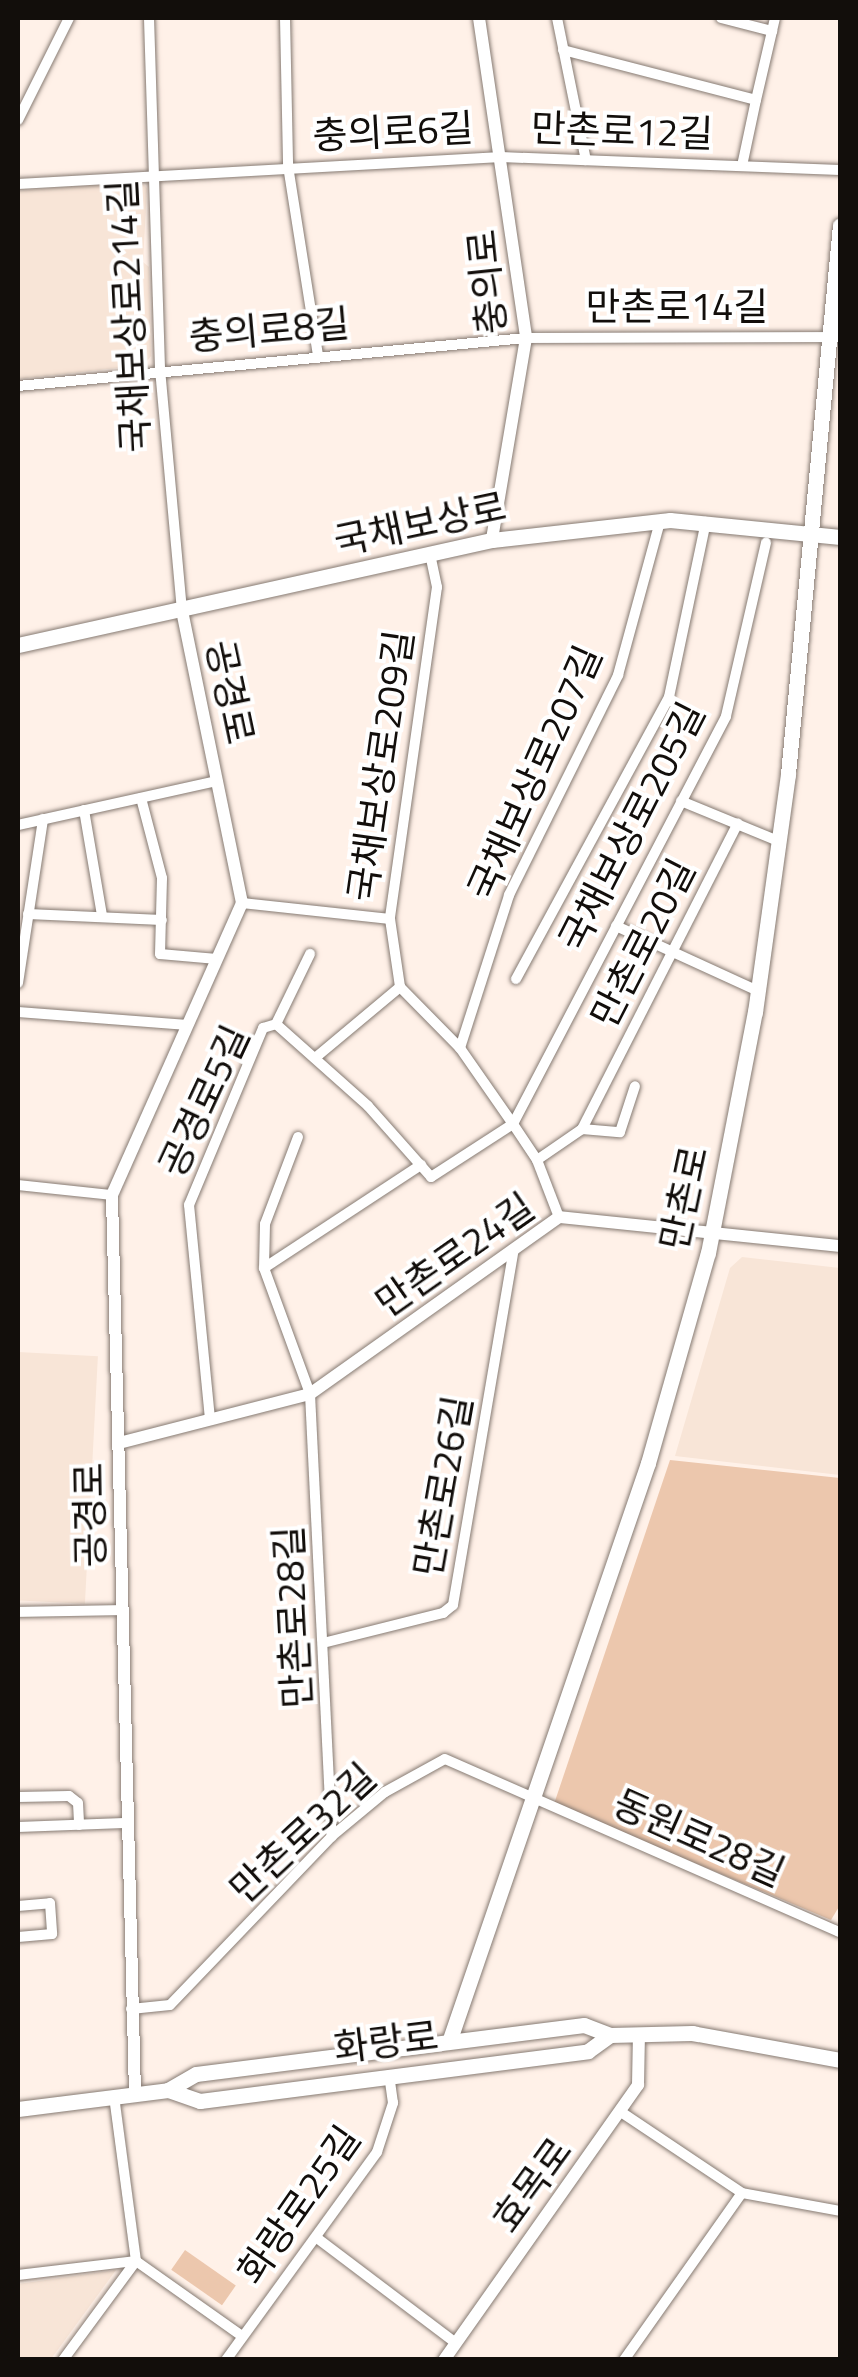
<!DOCTYPE html>
<meta charset="utf-8">
<style>
body{margin:0}
#map{position:relative;width:858px;height:2377px;overflow:hidden;background:#fff1e8;font-family:"Titillium Web","Noto Sans KR",sans-serif}
div>[style]{position:absolute}
[style*='--x']{left:calc(var(--x)*1px);top:calc(var(--y)*1px);width:calc(var(--w)*1px);rotate:calc(var(--a)*1deg)}
.built>*{inset:0;background:#f8e5d7;transform-origin:0 0}
.green>*{inset:0;background:#ecc7ad;transform-origin:0 0}
.roads{filter:drop-shadow(0 0 2px #867a72) drop-shadow(0 0 2px #867a72)}
.minor>*{height:10px;margin:-5px;padding:0 5px;transform-origin:5px;border-radius:5px;background:#fff}
.tertiary>*{height:12px;margin:-6px;padding:0 6px;transform-origin:6px;border-radius:6px;background:#fff}
.secondary>*{height:15px;margin:-7.5px;padding:0 7.5px;transform-origin:7.5px;border-radius:7.5px;background:#fff}
span{translate:-50% -50%;white-space:nowrap;text-align:center;line-height:1.15;-webkit-text-stroke:8px #fff;paint-order:stroke}
.street-label{font-size:38px;color:#120e0b}
.frame{position:absolute;inset:0;border:20px solid #120e0b;pointer-events:none}
</style>
<div id="map">
<div class="built">
<div style="clip-path:polygon(140px 181px,147px 188px,143px 262px,149px 267px,151px 356px,144px 365px,18px 379px,18px 191px)"></div>
<div style="clip-path:polygon(742px 1257px,840px 1268px,840px 1475px,675px 1456px,730px 1268px)"></div>
<div style="left:18px;top:1352px;width:80px;height:248px;rotate:3deg"></div>
<div style="clip-path:polygon(116px 2270px,51px 2359px,18px 2359px,18px 2284px)"></div>
</div>
<div class="green">
<div style="clip-path:polygon(670px 1460px,840px 1478px,840px 1905px,831px 1920px,554px 1804px)"></div>
<div style="left:185px;top:2250px;width:62px;height:24px;rotate:35deg"></div>
</div>
<div class="roads">
<div class="minor">
<div style="--x:149;--y:18;--w:351;--a:88.2"></div>
<div style="--x:160;--y:369;--w:242;--a:84.8"></div>
<div style="--x:285;--y:18;--w:148;--a:88.8"></div>
<div style="--x:288;--y:166;--w:192;--a:81"></div>
<div style="--x:557;--y:18;--w:145;--a:78.5"></div>
<div style="--x:721;--y:18;--w:53;--a:14.3"></div>
<div style="--x:772;--y:31;--w:13;--a:-77"></div>
<div style="--x:563;--y:50;--w:199;--a:14.5"></div>
<div style="--x:756;--y:100;--w:67;--a:102"></div>
<div style="--x:756;--y:100;--w:71;--a:-76.9"></div>
<div style="--x:18;--y:120;--w:114;--a:-63.4"></div>
<div style="--x:18;--y:184;--w:484;--a:-3.2"></div>
<div style="--x:501;--y:157;--w:339;--a:2.2"></div>
<div style="--x:18;--y:386;--w:510;--a:-5.4"></div>
<div style="--x:526;--y:338;--w:314;--a:-0.2"></div>
<div style="--x:430;--y:554;--w:34;--a:78"></div>
<div style="--x:437;--y:587;--w:335;--a:98.1"></div>
<div style="--x:390;--y:919;--w:69;--a:81.6"></div>
<div style="--x:400;--y:987;--w:86;--a:45.5"></div>
<div style="--x:460;--y:1048;--w:93;--a:55.1"></div>
<div style="--x:513;--y:1124;--w:43;--a:56.3"></div>
<div style="--x:537;--y:1160;--w:61;--a:68.9"></div>
<div style="--x:141;--y:798;--w:83;--a:75.3"></div>
<div style="--x:162;--y:878;--w:76;--a:91.5"></div>
<div style="--x:160;--y:954;--w:57;--a:5"></div>
<div style="--x:681;--y:801;--w:105;--a:22.4"></div>
<div style="--x:84;--y:810;--w:107;--a:80.3"></div>
<div style="--x:18;--y:825;--w:204;--a:-12.5"></div>
<div style="--x:242;--y:903;--w:149;--a:6.2"></div>
<div style="--x:28;--y:914;--w:134;--a:2.6"></div>
<div style="--x:616;--y:926;--w:156;--a:24.6"></div>
<div style="--x:516;--y:979;--w:321;--a:-61.5"></div>
<div style="--x:669;--y:697;--w:179;--a:-78.1"></div>
<div style="--x:18;--y:983;--w:166;--a:-81.3"></div>
<div style="--x:18;--y:1012;--w:170;--a:4.4"></div>
<div style="--x:276;--y:1024;--w:123;--a:41.7"></div>
<div style="--x:368;--y:1106;--w:95;--a:48.4"></div>
<div style="--x:431;--y:1177;--w:98;--a:-32.9"></div>
<div style="--x:513;--y:1124;--w:460;--a:-62.4"></div>
<div style="--x:726;--y:716;--w:178;--a:-77"></div>
<div style="--x:460;--y:1048;--w:161;--a:-72.2"></div>
<div style="--x:509;--y:895;--w:246;--a:-63.6"></div>
<div style="--x:618;--y:675;--w:160;--a:-74.7"></div>
<div style="--x:315;--y:1058;--w:111;--a:-39.9"></div>
<div style="--x:582;--y:1129;--w:38;--a:5"></div>
<div style="--x:620;--y:1132;--w:48;--a:-71.9"></div>
<div style="--x:298;--y:1137;--w:93;--a:110.8"></div>
<div style="--x:265;--y:1224;--w:44;--a:91.3"></div>
<div style="--x:264;--y:1268;--w:134;--a:69.9"></div>
<div style="--x:310;--y:1394;--w:443;--a:87.2"></div>
<div style="--x:537;--y:1160;--w:55;--a:-34.6"></div>
<div style="--x:582;--y:1129;--w:343;--a:-63"></div>
<div style="--x:18;--y:1185;--w:95;--a:6.1"></div>
<div style="--x:264;--y:1268;--w:188;--a:-33.3"></div>
<div style="--x:210;--y:1419;--w:215;--a:-95.6"></div>
<div style="--x:189;--y:1205;--w:192;--a:-67.3"></div>
<div style="--x:263;--y:1028;--w:14;--a:-17"></div>
<div style="--x:276;--y:1024;--w:78;--a:-64.1"></div>
<div style="--x:18;--y:1612;--w:103;--a:-1.1"></div>
<div style="--x:327;--y:1642;--w:120;--a:-14"></div>
<div style="--x:443;--y:1613;--w:13;--a:-39"></div>
<div style="--x:453;--y:1605;--w:361;--a:-80.3"></div>
<div style="--x:18;--y:1797;--w:51;--a:-1.1"></div>
<div style="--x:69;--y:1796;--w:11;--a:38"></div>
<div style="--x:78;--y:1803;--w:22;--a:87"></div>
<div style="--x:18;--y:1827;--w:106;--a:-2.2"></div>
<div style="--x:18;--y:1906;--w:32;--a:-5"></div>
<div style="--x:50;--y:1903;--w:31;--a:86"></div>
<div style="--x:52;--y:1934;--w:34;--a:175"></div>
<div style="--x:131;--y:2009;--w:39;--a:-6"></div>
<div style="--x:170;--y:2005;--w:234;--a:-46.2"></div>
<div style="--x:332;--y:1836;--w:69;--a:-39.7"></div>
<div style="--x:385;--y:1792;--w:68;--a:-28.8"></div>
<div style="--x:445;--y:1759;--w:431;--a:23.7"></div>
<div style="--x:621;--y:2112;--w:146;--a:33.8"></div>
<div style="--x:317;--y:2238;--w:174;--a:37.1"></div>
<div style="--x:18;--y:2275;--w:119;--a:-6.8"></div>
<div style="--x:136;--y:2261;--w:130;--a:35.3"></div>
<div style="--x:63;--y:2360;--w:123;--a:-53.6"></div>
<div style="--x:136;--y:2261;--w:166;--a:-97.6"></div>
<div style="--x:226;--y:2360;--w:257;--a:-54"></div>
<div style="--x:377;--y:2152;--w:52;--a:-71.9"></div>
<div style="--x:393;--y:2103;--w:28;--a:-98"></div>
<div style="--x:624;--y:2360;--w:204;--a:-54.8"></div>
<div style="--x:742;--y:2193;--w:100;--a:10.4"></div>
</div>
<div class="tertiary">
<div style="--x:479;--y:18;--w:323;--a:81.6"></div>
<div style="--x:526;--y:338;--w:205;--a:99.6"></div>
<div style="--x:119;--y:1443;--w:197;--a:-14.4"></div>
<div style="--x:310;--y:1394;--w:305;--a:-35.4"></div>
<div style="--x:559;--y:1217;--w:282;--a:5.9"></div>
<div style="--x:135;--y:2093;--w:898;--a:-91.47"></div>
<div style="--x:112;--y:1195;--w:320;--a:-66"></div>
<div style="--x:242;--y:903;--w:299;--a:-101.6"></div>
<div style="--x:444;--y:2360;--w:337;--a:-54.8"></div>
<div style="--x:638;--y:2085;--w:51;--a:-88.9"></div>
</div>
<div class="secondary">
<div style="--x:18;--y:645;--w:485;--a:-12.5"></div>
<div style="--x:492;--y:540;--w:179;--a:-6.4"></div>
<div style="--x:670;--y:520;--w:171;--a:5.7"></div>
<div style="--x:450;--y:2039;--w:609;--a:-71.03"></div>
<div style="--x:648;--y:1463;--w:218;--a:-74.1"></div>
<div style="--x:708;--y:1253;--w:246;--a:-79"></div>
<div style="--x:755;--y:1012;--w:240;--a:-82.1"></div>
<div style="--x:788;--y:774;--w:551;--a:-84.59"></div>
<div style="--x:168;--y:2090;--w:34;--a:19"></div>
<div style="--x:200;--y:2101;--w:391;--a:-7.3"></div>
<div style="--x:588;--y:2051;--w:27;--a:-36"></div>
<div style="--x:18;--y:2109;--w:151;--a:-7.2"></div>
<div style="--x:168;--y:2090;--w:32;--a:-30"></div>
<div style="--x:196;--y:2074;--w:391;--a:-7.2"></div>
<div style="--x:584;--y:2025;--w:28;--a:21"></div>
<div style="--x:610;--y:2035;--w:82;--a:-1.4"></div>
<div style="--x:692;--y:2033;--w:150;--a:10.3"></div>
</div>
</div>
<div class="street-label">
<span style="left:622px;top:131px;rotate:2deg">만촌로12길</span>
<span style="left:393px;top:132px;rotate:-3deg">충의로6길</span>
<span style="left:487px;top:282px;rotate:-96deg">충의로</span>
<span style="left:677px;top:307px">만촌로14길</span>
<span style="left:129px;top:316px;rotate:-93deg">국채보상로214길</span>
<span style="left:269px;top:330px;rotate:-5deg">충의로8길</span>
<span style="left:420px;top:524px;rotate:-12deg">국채보상로</span>
<span style="left:230px;top:692px;rotate:78deg">공경로</span>
<span style="left:381px;top:766px;rotate:-82deg">국채보상로209길</span>
<span style="left:535px;top:773px;rotate:-66deg">국채보상로207길</span>
<span style="left:632px;top:827px;rotate:-63deg">국채보상로205길</span>
<span style="left:643px;top:943px;rotate:-63deg">만촌로20길</span>
<span style="left:204px;top:1101px;rotate:-65deg">공경로5길</span>
<span style="left:684px;top:1198px;rotate:-78deg">만촌로</span>
<span style="left:455px;top:1255px;rotate:-35deg">만촌로24길</span>
<span style="left:443px;top:1486px;rotate:-80deg">만촌로26길</span>
<span style="left:90px;top:1515px;rotate:-91deg">공경로</span>
<span style="left:293px;top:1617px;rotate:-93deg">만촌로28길</span>
<span style="left:303px;top:1833px;rotate:-43deg">만촌로32길</span>
<span style="left:699px;top:1838px;rotate:24deg">동원로28길</span>
<span style="left:386px;top:2042px;rotate:-7deg">화랑로</span>
<span style="left:532px;top:2185px;rotate:-54deg">효목로</span>
<span style="left:299px;top:2205px;rotate:-55deg">화랑로25길</span>
</div>
<div class="frame"></div>
</div>
